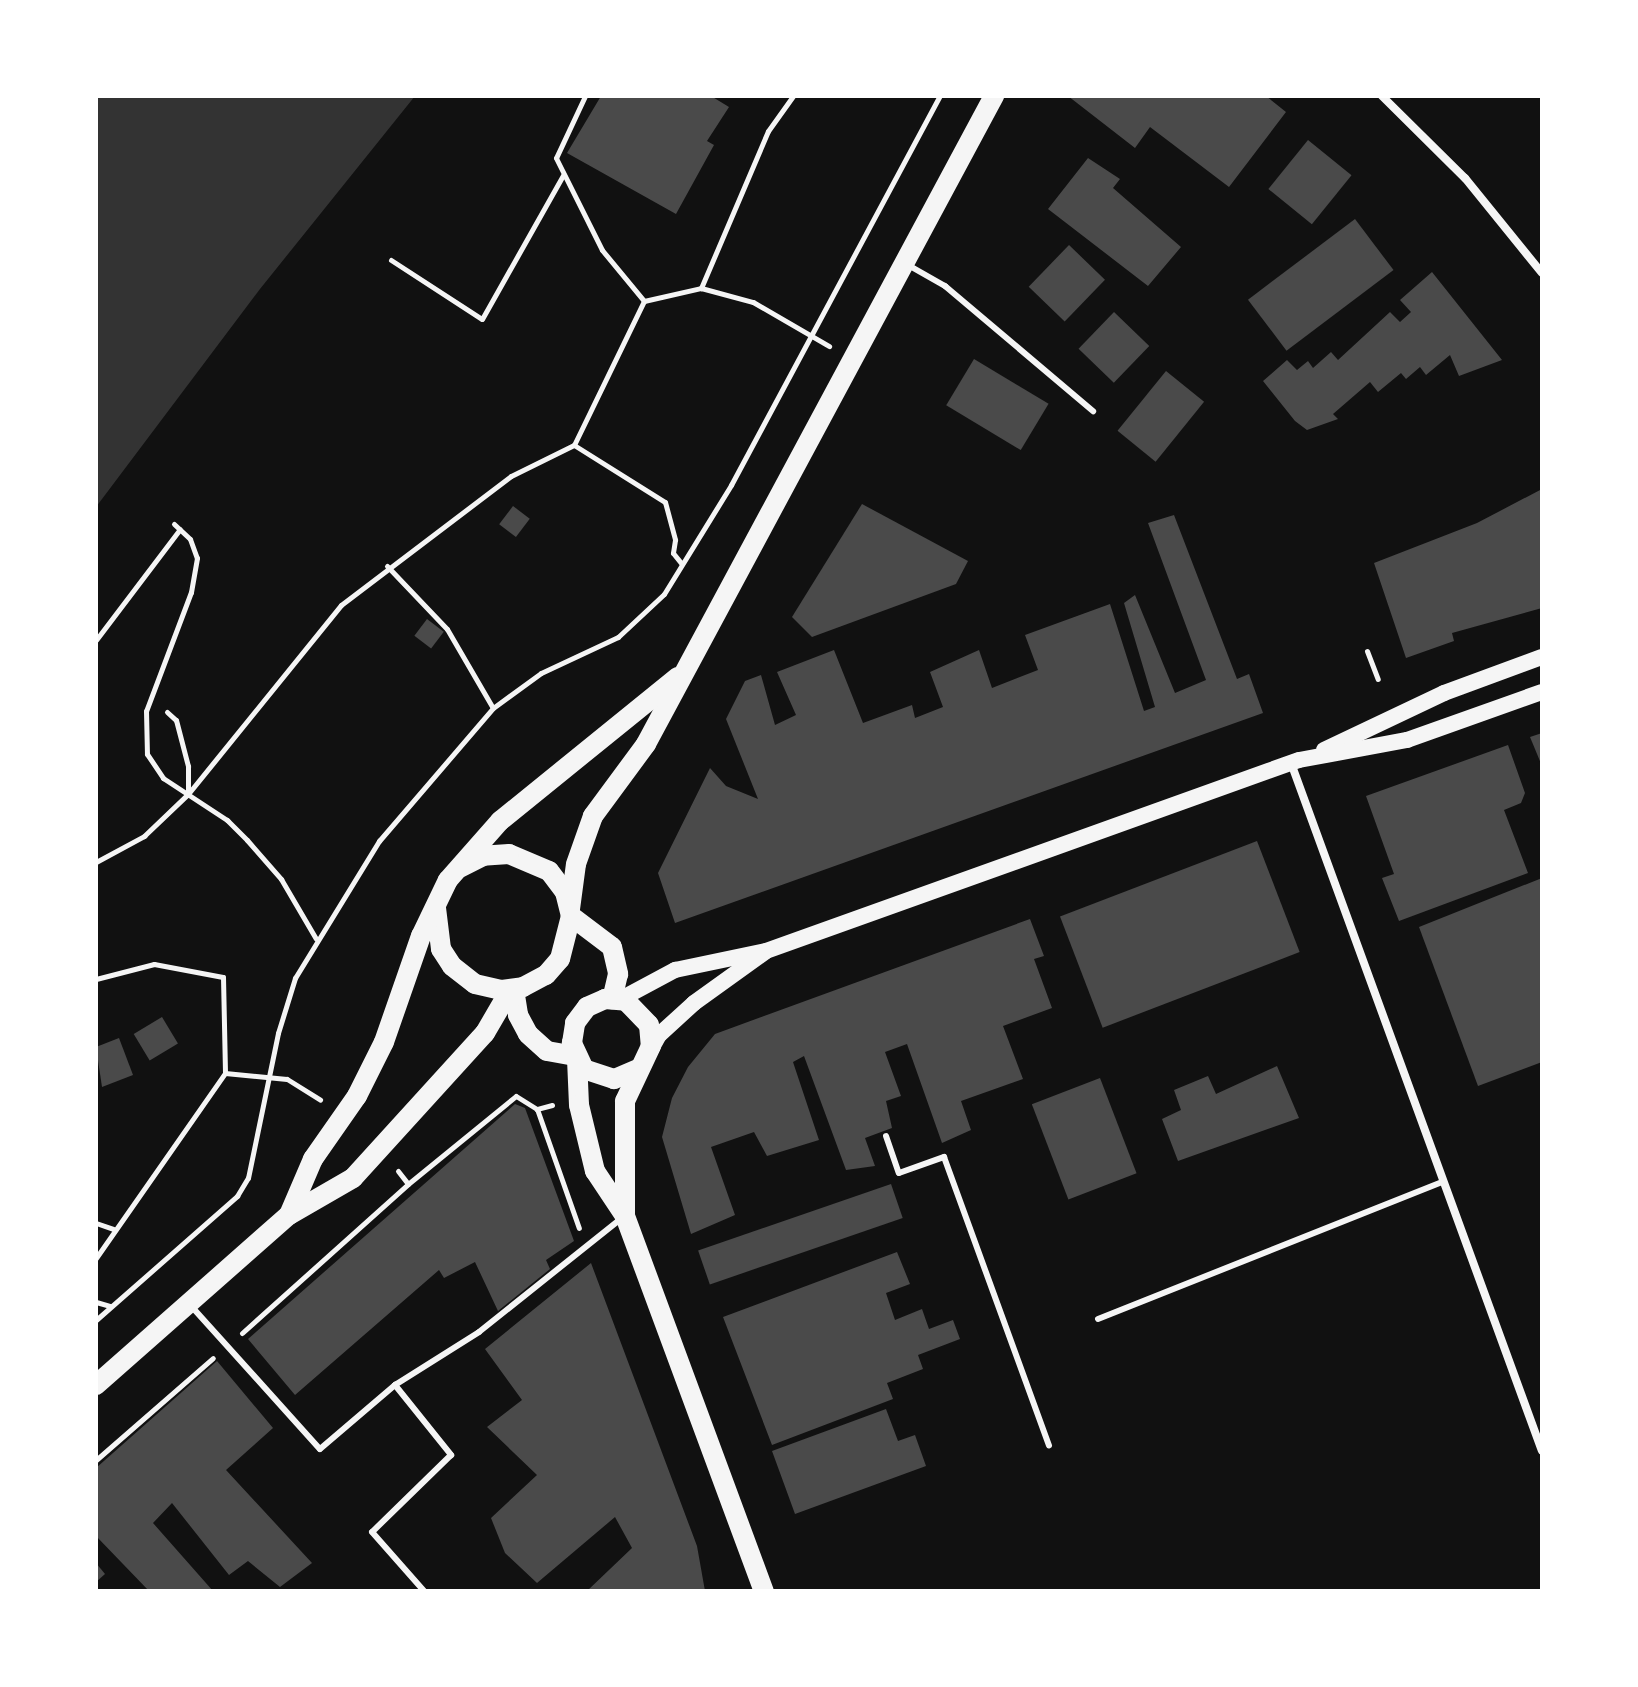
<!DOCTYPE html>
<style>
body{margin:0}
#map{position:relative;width:1638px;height:1687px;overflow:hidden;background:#111;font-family:"Public Sans",sans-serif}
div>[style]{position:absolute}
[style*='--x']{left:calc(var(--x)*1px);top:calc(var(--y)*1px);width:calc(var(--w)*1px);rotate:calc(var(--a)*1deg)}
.water>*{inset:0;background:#333}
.building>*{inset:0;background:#4a4a4a;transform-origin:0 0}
.path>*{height:5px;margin:-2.5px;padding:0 2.5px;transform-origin:2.5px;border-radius:2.5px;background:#f5f5f5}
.service>*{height:6px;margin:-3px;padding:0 3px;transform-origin:3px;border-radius:3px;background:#f5f5f5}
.minor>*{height:8px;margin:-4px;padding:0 4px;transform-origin:4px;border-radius:4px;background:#f5f5f5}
.secondary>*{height:16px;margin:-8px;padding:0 8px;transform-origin:8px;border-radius:8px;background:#f5f5f5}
.primary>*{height:20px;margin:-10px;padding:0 10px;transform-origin:10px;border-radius:10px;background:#f5f5f5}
span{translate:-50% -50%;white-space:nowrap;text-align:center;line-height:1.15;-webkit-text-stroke:7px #fff;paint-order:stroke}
.frame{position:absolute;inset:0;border:98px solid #fff;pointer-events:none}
</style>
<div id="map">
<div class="water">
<div style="clip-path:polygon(96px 96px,415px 96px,260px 289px,96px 507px)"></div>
</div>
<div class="building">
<div style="clip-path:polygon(601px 96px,711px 96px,729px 107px,707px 141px,714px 145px,676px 214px,567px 153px)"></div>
<div style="clip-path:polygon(1068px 96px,1266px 96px,1286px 112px,1229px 187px,1150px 127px,1135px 148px)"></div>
<div style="left:1308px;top:140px;width:56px;height:63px;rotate:39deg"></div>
<div style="clip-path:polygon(1088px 158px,1120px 179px,1113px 188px,1181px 247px,1148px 286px,1048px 209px)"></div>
<div style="left:1355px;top:219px;width:64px;height:134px;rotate:53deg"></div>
<div style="left:1069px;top:245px;width:50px;height:58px;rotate:44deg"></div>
<div style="clip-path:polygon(1432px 272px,1502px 360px,1459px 376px,1450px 355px,1426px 375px,1420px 367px,1406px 379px,1401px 373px,1378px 392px,1370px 382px,1333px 414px,1338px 419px,1307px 430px,1295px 421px,1263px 381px,1287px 360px,1297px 370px,1308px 361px,1313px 368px,1331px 352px,1338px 360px,1390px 312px,1400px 322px,1411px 312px,1400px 300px)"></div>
<div style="left:1114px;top:312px;width:49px;height:51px;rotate:44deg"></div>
<div style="left:974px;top:359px;width:87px;height:54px;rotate:31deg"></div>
<div style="left:1166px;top:371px;width:49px;height:77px;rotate:39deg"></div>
<div style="clip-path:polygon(1542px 489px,1542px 608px,1452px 633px,1454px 641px,1406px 658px,1374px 563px,1477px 523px)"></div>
<div style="clip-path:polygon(862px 504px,968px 561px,956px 584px,812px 637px,792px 617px)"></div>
<div style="left:513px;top:506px;width:21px;height:23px;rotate:37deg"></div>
<div style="clip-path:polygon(1174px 515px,1237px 679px,1249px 674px,1263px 713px,675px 923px,658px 873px,710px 768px,726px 786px,758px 799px,726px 719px,745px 681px,761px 675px,775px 725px,796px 715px,777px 672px,834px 650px,863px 723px,912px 705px,915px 718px,943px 707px,930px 672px,979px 650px,992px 688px,1038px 670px,1025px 635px,1110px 604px,1144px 711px,1155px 707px,1124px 603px,1135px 595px,1175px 693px,1206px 680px,1148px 523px)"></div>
<div style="left:427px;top:619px;width:21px;height:21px;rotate:37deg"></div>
<div style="clip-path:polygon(1542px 733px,1542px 766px,1530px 737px)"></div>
<div style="clip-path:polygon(1508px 745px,1525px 793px,1521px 803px,1504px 810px,1528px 873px,1399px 921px,1382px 878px,1394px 874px,1366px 796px)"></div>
<div style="left:1257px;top:841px;width:119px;height:211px;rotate:69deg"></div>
<div style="clip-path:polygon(1542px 878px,1542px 1062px,1478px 1086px,1419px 927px)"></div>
<div style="clip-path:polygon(1030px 919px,1044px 956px,1034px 959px,1052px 1008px,1003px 1026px,1023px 1079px,961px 1101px,971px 1130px,942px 1143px,907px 1044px,885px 1052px,901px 1096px,886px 1101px,892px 1128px,865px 1138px,875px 1166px,846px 1170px,804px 1056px,793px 1062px,819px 1140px,767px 1156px,754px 1132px,711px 1147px,735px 1215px,691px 1234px,662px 1137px,672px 1098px,688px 1067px,715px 1034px)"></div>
<div style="left:162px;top:1017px;width:31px;height:33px;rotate:59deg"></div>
<div style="clip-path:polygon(119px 1038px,133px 1075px,102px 1087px,96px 1047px)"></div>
<div style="clip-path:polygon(1277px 1066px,1299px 1118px,1178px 1161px,1162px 1119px,1181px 1110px,1174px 1090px,1208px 1076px,1216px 1094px)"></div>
<div style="left:1100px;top:1078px;width:102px;height:73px;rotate:69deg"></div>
<div style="clip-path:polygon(515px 1104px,525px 1108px,574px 1241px,546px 1260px,550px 1269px,498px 1311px,475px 1262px,444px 1278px,439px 1270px,295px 1395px,248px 1339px)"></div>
<div style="left:891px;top:1184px;width:36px;height:204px;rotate:71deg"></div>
<div style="clip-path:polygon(897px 1252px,910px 1284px,886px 1293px,895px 1320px,922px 1309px,929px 1329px,953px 1320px,960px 1339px,918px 1355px,923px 1369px,887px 1383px,893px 1399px,772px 1445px,723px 1317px)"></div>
<div style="clip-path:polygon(591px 1263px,697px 1546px,705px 1591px,587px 1591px,632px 1548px,615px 1517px,537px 1583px,505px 1553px,491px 1518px,537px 1475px,487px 1427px,522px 1400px,485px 1349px)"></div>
<div style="clip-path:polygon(217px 1361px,273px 1428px,226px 1470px,312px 1563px,280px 1587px,248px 1561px,229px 1575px,172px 1503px,153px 1523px,213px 1591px,149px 1591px,96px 1536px,96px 1468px)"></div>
<div style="clip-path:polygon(886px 1409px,898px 1441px,915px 1435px,926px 1466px,795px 1514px,772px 1451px)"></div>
<div style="clip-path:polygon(96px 1563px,105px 1574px,96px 1582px)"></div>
</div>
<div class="path">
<div style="--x:585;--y:96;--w:68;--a:115.1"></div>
<div style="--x:556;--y:158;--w:103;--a:63.4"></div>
<div style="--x:602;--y:250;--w:66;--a:50.5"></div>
<div style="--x:793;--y:96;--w:43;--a:125.5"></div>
<div style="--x:768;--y:131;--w:171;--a:113.1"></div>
<div style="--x:701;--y:288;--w:54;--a:15.1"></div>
<div style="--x:753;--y:302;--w:88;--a:30.1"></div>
<div style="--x:391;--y:260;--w:108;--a:33"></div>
<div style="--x:482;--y:319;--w:165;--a:-60.6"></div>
<div style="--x:644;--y:301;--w:58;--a:-12.8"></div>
<div style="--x:574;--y:445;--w:107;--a:32.1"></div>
<div style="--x:665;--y:502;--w:39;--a:75"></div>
<div style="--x:675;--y:540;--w:13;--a:99"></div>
<div style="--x:673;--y:553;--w:13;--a:51"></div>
<div style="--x:174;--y:524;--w:22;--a:43"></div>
<div style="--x:190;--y:539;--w:20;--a:70"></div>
<div style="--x:197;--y:558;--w:35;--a:100"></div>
<div style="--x:191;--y:592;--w:127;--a:110.7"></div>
<div style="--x:146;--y:711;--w:43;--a:88.7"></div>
<div style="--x:147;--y:754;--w:29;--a:56"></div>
<div style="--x:163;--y:778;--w:77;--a:33.3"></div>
<div style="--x:227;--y:820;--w:28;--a:45"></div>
<div style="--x:247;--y:840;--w:52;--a:48.9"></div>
<div style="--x:281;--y:879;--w:69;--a:59.7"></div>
<div style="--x:387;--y:566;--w:87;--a:46.4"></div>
<div style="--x:447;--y:629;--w:91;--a:59.8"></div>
<div style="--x:96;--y:640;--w:139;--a:-52.9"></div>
<div style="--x:1367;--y:651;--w:30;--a:69"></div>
<div style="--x:167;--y:712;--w:12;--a:42"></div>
<div style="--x:176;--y:720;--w:48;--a:75.4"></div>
<div style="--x:188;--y:766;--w:27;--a:90"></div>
<div style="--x:96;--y:862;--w:55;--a:-28.4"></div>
<div style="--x:144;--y:836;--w:61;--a:-43.7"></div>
<div style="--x:188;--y:794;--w:243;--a:-51"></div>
<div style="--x:341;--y:605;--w:213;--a:-37.2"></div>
<div style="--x:511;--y:476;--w:70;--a:-26.2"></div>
<div style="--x:574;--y:445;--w:160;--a:-64.1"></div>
<div style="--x:96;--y:979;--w:60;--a:-14.5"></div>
<div style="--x:154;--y:964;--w:70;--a:10.7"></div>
<div style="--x:223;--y:977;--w:96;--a:88.8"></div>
<div style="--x:552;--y:1105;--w:16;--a:165"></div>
<div style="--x:537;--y:1109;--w:126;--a:70.6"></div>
<div style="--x:398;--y:1171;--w:16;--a:52"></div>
<div style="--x:408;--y:1184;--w:139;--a:-39.2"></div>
<div style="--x:516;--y:1096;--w:25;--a:32"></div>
<div style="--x:96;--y:1223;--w:18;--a:19"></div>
<div style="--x:96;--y:1258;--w:226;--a:-55.1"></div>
<div style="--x:225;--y:1073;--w:62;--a:5.5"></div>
<div style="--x:287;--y:1079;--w:39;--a:32"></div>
<div style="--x:96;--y:1302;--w:15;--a:16"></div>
<div style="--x:96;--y:1320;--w:188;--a:-41.3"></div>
<div style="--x:237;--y:1196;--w:21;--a:-59"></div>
<div style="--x:248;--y:1178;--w:148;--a:-78.3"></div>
<div style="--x:278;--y:1033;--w:58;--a:-72.8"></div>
<div style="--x:295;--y:978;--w:161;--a:-58.5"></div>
<div style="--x:379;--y:841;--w:175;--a:-49.4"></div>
<div style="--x:493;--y:708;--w:59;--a:-36.1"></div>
<div style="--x:541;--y:673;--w:85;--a:-25.1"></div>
<div style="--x:618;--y:637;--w:63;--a:-43.1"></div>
<div style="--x:664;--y:594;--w:128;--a:-58.4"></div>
<div style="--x:731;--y:485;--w:442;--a:-61.8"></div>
<div style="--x:242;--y:1333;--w:223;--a:-41.9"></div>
<div style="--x:96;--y:1460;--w:155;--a:-41.1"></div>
</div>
<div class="service">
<div style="--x:908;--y:265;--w:43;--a:29.6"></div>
<div style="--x:945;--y:286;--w:194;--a:40.2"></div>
<div style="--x:886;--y:1136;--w:39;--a:71"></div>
<div style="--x:899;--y:1173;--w:48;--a:-19.6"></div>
<div style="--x:944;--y:1157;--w:307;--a:70"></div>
<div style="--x:192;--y:1307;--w:191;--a:48"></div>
<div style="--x:320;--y:1449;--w:99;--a:-40.5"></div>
<div style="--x:395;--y:1385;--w:99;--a:-32.2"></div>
<div style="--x:479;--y:1332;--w:183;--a:-38.6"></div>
<div style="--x:1098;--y:1319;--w:371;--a:-21.7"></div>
<div style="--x:395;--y:1385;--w:90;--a:51.3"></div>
<div style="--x:451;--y:1455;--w:110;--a:135.7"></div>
<div style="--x:372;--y:1532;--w:79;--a:48.6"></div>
</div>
<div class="minor">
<div style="--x:1382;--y:96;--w:117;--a:44.7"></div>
<div style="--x:1465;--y:178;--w:122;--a:51"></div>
<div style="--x:1291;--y:763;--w:732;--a:69.96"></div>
</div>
<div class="secondary">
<div style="--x:1324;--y:750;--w:133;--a:-25.4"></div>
<div style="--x:1444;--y:693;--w:104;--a:-20.2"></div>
<div style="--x:619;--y:1000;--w:64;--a:-28.2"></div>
<div style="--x:675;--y:970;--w:93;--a:-11.8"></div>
<div style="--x:766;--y:951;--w:566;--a:-19.72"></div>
<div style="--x:1299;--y:760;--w:110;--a:-10.5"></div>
<div style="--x:1407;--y:740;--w:143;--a:-19.6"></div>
<div style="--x:650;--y:1051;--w:18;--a:-61"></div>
<div style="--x:659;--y:1035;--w:47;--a:-42.4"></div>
<div style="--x:694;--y:1003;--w:87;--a:-35.7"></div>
</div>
<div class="primary">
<div style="--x:436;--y:908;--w:41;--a:83"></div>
<div style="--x:441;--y:949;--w:20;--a:57"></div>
<div style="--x:452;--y:966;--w:29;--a:38"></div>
<div style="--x:475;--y:984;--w:28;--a:13"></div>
<div style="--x:502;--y:990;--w:21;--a:-8"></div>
<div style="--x:523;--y:987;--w:26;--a:-28"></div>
<div style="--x:546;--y:975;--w:21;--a:-49"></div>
<div style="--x:560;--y:959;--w:44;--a:-75.7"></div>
<div style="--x:571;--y:916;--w:25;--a:-104"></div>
<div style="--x:565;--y:892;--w:26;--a:-127"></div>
<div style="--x:549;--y:871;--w:43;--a:-157"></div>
<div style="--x:509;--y:854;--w:26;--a:176"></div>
<div style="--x:483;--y:856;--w:25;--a:153"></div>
<div style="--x:570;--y:909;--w:45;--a:-82.4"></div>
<div style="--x:576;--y:864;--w:51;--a:-70.5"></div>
<div style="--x:593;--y:816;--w:89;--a:-53.6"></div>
<div style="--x:646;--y:744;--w:736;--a:-61.76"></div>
<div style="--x:571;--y:916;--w:51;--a:37.1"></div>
<div style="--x:612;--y:947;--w:28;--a:77"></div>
<div style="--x:618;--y:974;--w:26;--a:103"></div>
<div style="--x:514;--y:989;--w:26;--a:81"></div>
<div style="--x:518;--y:1015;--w:21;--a:62"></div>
<div style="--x:528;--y:1034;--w:25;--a:42"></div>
<div style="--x:547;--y:1051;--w:28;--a:10"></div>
<div style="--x:577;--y:1059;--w:46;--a:87.5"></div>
<div style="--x:579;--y:1105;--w:68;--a:76.4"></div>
<div style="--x:595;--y:1171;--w:54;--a:56.3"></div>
<div style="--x:638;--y:1069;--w:26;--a:157"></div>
<div style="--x:614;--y:1079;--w:32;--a:-162"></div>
<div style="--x:584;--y:1069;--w:29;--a:-115"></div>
<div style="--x:572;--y:1043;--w:20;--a:-81"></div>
<div style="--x:575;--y:1023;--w:20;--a:-53"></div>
<div style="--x:587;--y:1007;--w:20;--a:-24"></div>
<div style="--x:605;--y:999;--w:21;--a:5"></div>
<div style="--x:626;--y:1001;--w:33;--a:46"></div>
<div style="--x:649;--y:1025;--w:21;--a:85"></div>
<div style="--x:651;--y:1046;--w:61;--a:115.3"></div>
<div style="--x:625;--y:1101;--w:115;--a:90"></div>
<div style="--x:625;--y:1216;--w:400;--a:69.7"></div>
<div style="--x:289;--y:1215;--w:61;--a:-66.8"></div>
<div style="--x:313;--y:1159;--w:77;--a:-55.1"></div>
<div style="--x:357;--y:1096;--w:60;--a:-63.4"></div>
<div style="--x:384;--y:1042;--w:112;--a:-70.8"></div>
<div style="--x:421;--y:936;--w:62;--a:-64.3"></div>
<div style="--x:448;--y:880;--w:79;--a:-48.6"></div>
<div style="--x:500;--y:821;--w:229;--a:-39"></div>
<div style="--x:96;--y:1385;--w:257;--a:-41.4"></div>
<div style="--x:289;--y:1215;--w:74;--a:-30"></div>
<div style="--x:353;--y:1178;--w:196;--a:-47.7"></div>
<div style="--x:485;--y:1033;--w:50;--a:-59.8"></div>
</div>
<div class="frame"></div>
</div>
